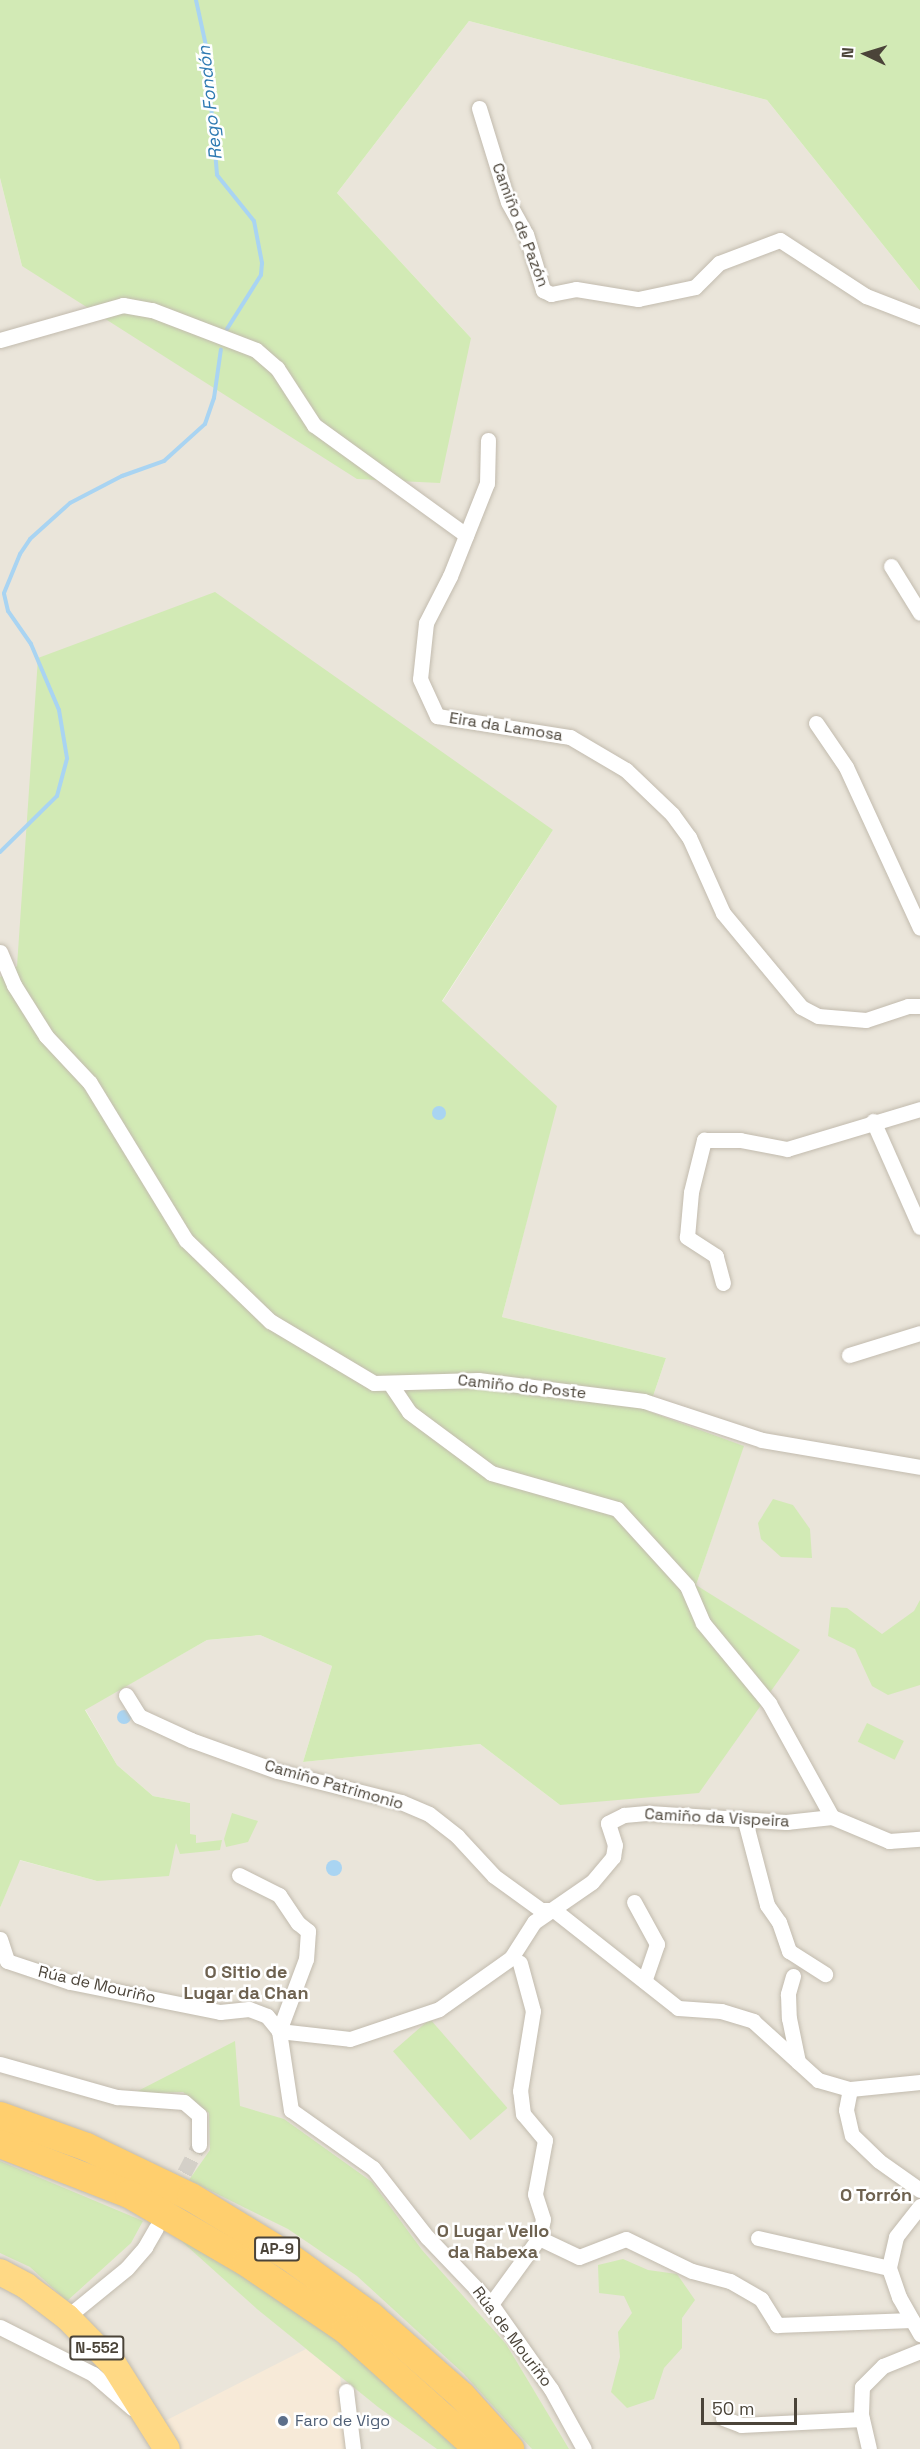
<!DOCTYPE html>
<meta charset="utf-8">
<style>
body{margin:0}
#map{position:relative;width:920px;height:2449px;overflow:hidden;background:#f6f3ec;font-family:"Space Grotesk",sans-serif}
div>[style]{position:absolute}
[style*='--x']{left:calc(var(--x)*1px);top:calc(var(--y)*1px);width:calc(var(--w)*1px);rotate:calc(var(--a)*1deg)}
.residential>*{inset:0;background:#eae5da}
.commercial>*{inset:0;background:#f7ead8}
.green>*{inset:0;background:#d2eab5;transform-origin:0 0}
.water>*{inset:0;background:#a9d4f2}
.round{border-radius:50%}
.stream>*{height:4px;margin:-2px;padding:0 2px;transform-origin:2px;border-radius:2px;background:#a9d4f2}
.minor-tunnel>*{height:15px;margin-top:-7.5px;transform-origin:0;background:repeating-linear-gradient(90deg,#d4d0c8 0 15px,transparent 0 23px)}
.roads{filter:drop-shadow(0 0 2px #c2bbae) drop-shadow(0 0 2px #c2bbae)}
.minor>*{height:15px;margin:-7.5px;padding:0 7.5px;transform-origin:7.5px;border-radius:7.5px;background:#fff}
.trunk>*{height:26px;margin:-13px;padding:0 13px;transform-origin:13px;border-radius:13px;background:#ffd985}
.motorway>*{height:28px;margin:-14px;padding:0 14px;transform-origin:14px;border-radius:14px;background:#ffcf6e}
.dots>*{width:16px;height:16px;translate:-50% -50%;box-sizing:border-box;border:3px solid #fff;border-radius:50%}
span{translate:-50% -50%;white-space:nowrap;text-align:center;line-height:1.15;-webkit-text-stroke:5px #fff;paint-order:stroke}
.shield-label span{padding:2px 4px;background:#fff;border:2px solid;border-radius:4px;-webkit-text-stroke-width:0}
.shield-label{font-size:15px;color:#4b4439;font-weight:700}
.street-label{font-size:16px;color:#4b4439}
.service-label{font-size:16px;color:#4e5e75}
.left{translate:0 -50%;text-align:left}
.water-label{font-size:18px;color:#2e7ab2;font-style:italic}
.neighbourhood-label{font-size:18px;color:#6e6250;font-weight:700}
.north{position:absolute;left:836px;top:24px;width:60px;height:60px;-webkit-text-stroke:4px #fff;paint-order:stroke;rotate:274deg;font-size:16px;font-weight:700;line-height:24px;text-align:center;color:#4b4439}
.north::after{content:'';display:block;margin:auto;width:21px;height:27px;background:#4b4439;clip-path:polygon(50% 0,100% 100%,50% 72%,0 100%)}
.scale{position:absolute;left:701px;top:2398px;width:96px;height:27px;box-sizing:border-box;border:3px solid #4b4439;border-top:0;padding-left:8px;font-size:18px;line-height:21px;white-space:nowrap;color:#4b4439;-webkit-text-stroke:4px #fff;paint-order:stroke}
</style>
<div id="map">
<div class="residential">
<div style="clip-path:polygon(469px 21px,767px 100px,920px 291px,920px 2449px,0 2449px,0 1908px,19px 1860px,97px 1881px,177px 1842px,190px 1803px,153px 1796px,117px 1765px,85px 1709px,207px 1640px,260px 1635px,332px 1666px,303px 1762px,480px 1744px,560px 1805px,696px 1585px,743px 1446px,648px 1411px,666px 1358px,502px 1317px,556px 1106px,442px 1002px,553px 830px,17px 966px,0 977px,0 178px,22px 266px,471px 338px,337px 193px)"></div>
</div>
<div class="commercial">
<div style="clip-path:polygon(306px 2349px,340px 2376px,351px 2449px,177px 2449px,163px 2422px)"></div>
</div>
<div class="green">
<div style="clip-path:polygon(0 0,920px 0,920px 291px,767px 100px,469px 21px,337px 193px,471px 338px,440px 483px,357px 479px,22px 266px,0 178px)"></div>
<div style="clip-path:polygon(215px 592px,553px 830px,442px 1001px,557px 1106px,502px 1317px,666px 1358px,648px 1411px,744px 1446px,696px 1585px,800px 1650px,699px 1793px,560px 1805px,480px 1744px,303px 1762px,332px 1666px,260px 1635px,207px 1640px,85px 1710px,117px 1765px,153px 1796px,190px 1803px,190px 1834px,196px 1835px,196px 1843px,222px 1840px,220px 1850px,180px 1854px,176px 1843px,169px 1876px,97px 1881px,20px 1860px,0 1908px,0 977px,17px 966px,38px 658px)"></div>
<div style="clip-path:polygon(773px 1499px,793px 1505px,810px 1529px,812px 1558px,781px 1557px,761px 1539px,758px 1523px)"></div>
<div style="clip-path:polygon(920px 1600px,920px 1685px,888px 1695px,872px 1686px,855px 1649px,828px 1636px,831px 1607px,847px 1608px,882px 1634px,914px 1611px)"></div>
<div style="left:867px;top:1723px;width:41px;height:21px;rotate:26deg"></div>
<div style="clip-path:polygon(232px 1813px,258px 1821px,248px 1842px,226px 1847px,224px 1839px)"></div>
<div style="left:430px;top:2019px;width:118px;height:49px;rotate:49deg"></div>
<div style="clip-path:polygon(235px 2041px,240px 2106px,284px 2119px,372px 2182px,422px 2250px,506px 2344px,569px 2449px,532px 2449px,463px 2373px,357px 2276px,288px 2229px,189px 2180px,210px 2150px,209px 2113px,183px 2092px,132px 2094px)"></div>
<div style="clip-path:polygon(0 2161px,143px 2221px,131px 2243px,67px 2301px,30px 2267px,0 2253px)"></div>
<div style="clip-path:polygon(169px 2230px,245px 2272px,323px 2329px,466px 2449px,437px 2449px,378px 2407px,257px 2309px)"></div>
<div style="clip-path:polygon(623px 2259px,648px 2270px,677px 2274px,695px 2300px,682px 2318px,682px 2348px,664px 2368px,654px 2399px,627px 2408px,611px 2392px,620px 2357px,618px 2332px,632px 2313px,624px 2296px,599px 2293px,598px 2265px)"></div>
</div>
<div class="water">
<div class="round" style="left:432px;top:1106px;width:14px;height:14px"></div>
<div class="round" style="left:117px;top:1710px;width:14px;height:14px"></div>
<div class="round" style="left:326px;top:1860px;width:16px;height:16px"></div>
</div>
<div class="stream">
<div style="--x:196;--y:0;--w:47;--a:77.7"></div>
<div style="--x:206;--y:46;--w:129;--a:85.1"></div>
<div style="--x:217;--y:175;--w:59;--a:51.2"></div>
<div style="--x:254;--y:221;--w:43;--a:79.2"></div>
<div style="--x:262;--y:263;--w:12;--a:95"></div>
<div style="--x:261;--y:275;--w:64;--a:122.2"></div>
<div style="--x:0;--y:852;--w:80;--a:-44.5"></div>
<div style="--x:57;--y:796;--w:39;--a:-75"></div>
<div style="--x:67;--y:758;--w:49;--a:-99.5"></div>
<div style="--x:59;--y:710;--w:72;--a:-113"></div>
<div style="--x:31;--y:644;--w:40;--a:-124.9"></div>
<div style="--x:8;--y:611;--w:18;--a:-103"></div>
<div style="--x:4;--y:593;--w:42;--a:-67.7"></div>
<div style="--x:20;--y:554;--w:18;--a:-56"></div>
<div style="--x:30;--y:539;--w:54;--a:-42"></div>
<div style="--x:70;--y:503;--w:59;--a:-27.4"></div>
<div style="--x:122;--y:476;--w:45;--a:-19.7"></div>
<div style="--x:164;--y:461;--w:55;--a:-42.1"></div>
<div style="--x:205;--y:424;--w:28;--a:-71"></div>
<div style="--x:214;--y:398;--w:49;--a:-81.9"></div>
</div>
<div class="minor-tunnel">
<div style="--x:174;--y:2193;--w:54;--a:-62.5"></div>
</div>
<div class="roads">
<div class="minor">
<div style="--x:479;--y:108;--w:98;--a:72.9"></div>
<div style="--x:508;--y:202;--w:37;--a:61"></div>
<div style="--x:526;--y:234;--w:59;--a:73.1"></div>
<div style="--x:543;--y:290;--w:9;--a:27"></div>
<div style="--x:551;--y:294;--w:25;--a:-11"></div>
<div style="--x:576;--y:289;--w:63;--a:9.2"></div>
<div style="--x:638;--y:299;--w:58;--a:-11.9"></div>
<div style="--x:695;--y:287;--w:34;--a:-45"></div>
<div style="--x:719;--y:263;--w:65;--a:-20.7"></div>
<div style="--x:780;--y:240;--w:103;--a:33.1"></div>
<div style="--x:866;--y:296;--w:58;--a:21.3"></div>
<div style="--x:0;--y:340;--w:128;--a:-15.9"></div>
<div style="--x:123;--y:305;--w:29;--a:10"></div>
<div style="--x:152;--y:310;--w:111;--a:21"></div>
<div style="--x:256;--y:350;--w:28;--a:41"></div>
<div style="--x:277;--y:368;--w:68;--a:57"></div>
<div style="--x:314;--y:425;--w:188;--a:35.9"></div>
<div style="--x:488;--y:440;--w:43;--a:91.3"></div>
<div style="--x:487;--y:483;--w:100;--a:111.7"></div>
<div style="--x:450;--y:576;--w:53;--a:117.1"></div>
<div style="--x:426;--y:623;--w:56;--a:96.1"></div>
<div style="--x:420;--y:679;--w:41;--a:65.3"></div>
<div style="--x:437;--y:716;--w:135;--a:9"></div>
<div style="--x:570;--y:737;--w:65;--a:30.5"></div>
<div style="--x:626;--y:770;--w:64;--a:43.7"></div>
<div style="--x:672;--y:814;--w:29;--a:54"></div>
<div style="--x:689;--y:837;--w:83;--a:65.9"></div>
<div style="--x:723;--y:913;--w:122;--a:50.3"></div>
<div style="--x:801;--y:1007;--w:19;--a:28"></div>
<div style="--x:818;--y:1016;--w:48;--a:4.8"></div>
<div style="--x:866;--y:1020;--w:44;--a:-18.4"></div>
<div style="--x:908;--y:1006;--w:12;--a:0"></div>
<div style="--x:891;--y:566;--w:55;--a:58.3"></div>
<div style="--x:816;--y:723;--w:53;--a:55.7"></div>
<div style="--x:846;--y:767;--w:177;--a:65.3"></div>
<div style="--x:0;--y:952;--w:36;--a:67"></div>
<div style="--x:14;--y:985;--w:60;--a:57.9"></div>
<div style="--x:46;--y:1036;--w:64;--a:46.9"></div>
<div style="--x:90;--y:1083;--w:184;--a:58.6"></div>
<div style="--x:186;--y:1240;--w:117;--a:44"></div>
<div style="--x:270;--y:1321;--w:121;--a:30.8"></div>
<div style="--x:374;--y:1383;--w:104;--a:-1.7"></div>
<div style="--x:478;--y:1380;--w:167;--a:7.2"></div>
<div style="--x:644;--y:1401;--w:124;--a:18.3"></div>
<div style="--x:762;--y:1440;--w:160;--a:9.7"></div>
<div style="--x:873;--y:1121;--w:116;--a:66.1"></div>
<div style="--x:723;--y:1283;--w:28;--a:-105"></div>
<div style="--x:716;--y:1256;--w:35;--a:-147"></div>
<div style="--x:687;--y:1237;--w:45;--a:-84.9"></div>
<div style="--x:691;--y:1192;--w:54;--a:-76"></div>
<div style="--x:704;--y:1140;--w:36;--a:0"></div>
<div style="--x:740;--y:1140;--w:48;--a:10.8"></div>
<div style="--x:787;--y:1149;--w:139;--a:-16.7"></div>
<div style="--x:849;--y:1355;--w:74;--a:-17.2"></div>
<div style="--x:391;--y:1385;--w:32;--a:56"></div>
<div style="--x:409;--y:1412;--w:102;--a:36.6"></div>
<div style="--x:491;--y:1473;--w:131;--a:15.9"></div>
<div style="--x:617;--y:1509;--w:104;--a:47.7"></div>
<div style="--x:687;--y:1586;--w:40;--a:66.6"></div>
<div style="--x:703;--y:1623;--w:104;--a:50.5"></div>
<div style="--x:769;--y:1703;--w:130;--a:61.1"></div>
<div style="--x:126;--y:1695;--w:25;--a:58"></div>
<div style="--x:139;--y:1716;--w:57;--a:24.8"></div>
<div style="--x:191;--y:1740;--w:91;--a:19.8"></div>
<div style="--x:277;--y:1771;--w:128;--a:14"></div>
<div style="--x:401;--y:1802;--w:30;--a:23"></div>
<div style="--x:429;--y:1814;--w:36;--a:38"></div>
<div style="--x:457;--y:1836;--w:54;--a:47.2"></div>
<div style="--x:494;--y:1876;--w:58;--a:35.9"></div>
<div style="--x:541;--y:1910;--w:13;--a:0"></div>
<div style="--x:554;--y:1910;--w:158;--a:38.3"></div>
<div style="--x:678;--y:2008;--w:43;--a:4"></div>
<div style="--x:721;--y:2011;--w:34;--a:17"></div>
<div style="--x:753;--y:2021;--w:88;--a:42.2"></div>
<div style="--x:818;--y:2080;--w:33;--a:16"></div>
<div style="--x:832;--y:1817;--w:62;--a:22.8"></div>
<div style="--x:889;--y:1841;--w:31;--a:-4"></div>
<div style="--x:745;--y:1821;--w:87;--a:75.3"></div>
<div style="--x:767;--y:1905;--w:21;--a:55"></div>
<div style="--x:779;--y:1922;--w:31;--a:71"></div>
<div style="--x:789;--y:1951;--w:43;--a:32.6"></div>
<div style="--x:239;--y:1875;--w:45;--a:26.6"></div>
<div style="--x:279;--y:1895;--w:34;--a:56"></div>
<div style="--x:298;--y:1923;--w:13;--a:39"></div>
<div style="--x:308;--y:1931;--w:28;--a:94"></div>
<div style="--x:306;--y:1959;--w:77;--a:110.6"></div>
<div style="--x:279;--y:2031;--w:71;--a:6.4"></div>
<div style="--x:350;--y:2039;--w:94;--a:-18.6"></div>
<div style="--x:439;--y:2009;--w:88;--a:-35.3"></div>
<div style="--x:511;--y:1958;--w:43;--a:-57.4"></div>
<div style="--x:534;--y:1922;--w:70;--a:-34.6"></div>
<div style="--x:592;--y:1882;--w:33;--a:-50"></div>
<div style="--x:613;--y:1857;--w:12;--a:-81"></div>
<div style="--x:615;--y:1845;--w:23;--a:-108"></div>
<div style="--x:608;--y:1823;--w:18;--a:-27"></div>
<div style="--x:624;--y:1815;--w:25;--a:-5"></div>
<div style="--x:649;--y:1813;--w:137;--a:3.8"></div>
<div style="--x:786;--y:1822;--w:46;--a:-6.2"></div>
<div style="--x:634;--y:1902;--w:48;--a:61.3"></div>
<div style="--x:657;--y:1944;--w:39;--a:109"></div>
<div style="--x:0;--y:1939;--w:23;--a:72"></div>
<div style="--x:7;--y:1961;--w:66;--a:18.4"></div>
<div style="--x:70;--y:1982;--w:153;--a:11.3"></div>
<div style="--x:220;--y:2012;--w:29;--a:-6"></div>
<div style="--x:249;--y:2009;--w:19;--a:21"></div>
<div style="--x:267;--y:2016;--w:19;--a:51"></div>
<div style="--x:279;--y:2031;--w:80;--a:81.4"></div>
<div style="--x:291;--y:2110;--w:100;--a:35.3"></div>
<div style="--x:373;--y:2168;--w:88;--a:52"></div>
<div style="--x:427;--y:2237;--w:93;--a:46.3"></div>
<div style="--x:491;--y:2304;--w:104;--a:54.8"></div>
<div style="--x:551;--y:2389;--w:68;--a:61.2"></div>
<div style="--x:793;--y:1976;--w:19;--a:106"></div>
<div style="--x:788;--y:1994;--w:24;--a:88"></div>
<div style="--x:789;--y:2018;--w:45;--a:78.4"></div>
<div style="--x:0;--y:2064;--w:122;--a:15.8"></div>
<div style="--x:117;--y:2097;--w:67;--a:4.3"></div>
<div style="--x:184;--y:2102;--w:20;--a:41"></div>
<div style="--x:199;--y:2115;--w:30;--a:90"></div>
<div style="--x:920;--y:2082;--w:70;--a:174.3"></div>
<div style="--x:850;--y:2089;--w:21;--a:101"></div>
<div style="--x:846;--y:2110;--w:26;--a:77"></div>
<div style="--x:852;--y:2135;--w:37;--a:44"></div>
<div style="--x:879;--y:2161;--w:50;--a:35.3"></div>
<div style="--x:920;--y:2206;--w:39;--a:128"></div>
<div style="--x:896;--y:2237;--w:32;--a:103"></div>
<div style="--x:889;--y:2268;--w:31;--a:71"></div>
<div style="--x:899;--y:2297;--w:43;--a:60.4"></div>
<div style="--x:539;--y:2238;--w:44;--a:25.4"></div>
<div style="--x:579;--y:2257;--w:50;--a:-21"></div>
<div style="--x:626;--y:2239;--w:73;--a:25.9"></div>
<div style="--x:692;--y:2271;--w:39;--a:15"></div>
<div style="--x:730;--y:2281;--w:36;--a:30"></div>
<div style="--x:761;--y:2299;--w:31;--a:58"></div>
<div style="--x:777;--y:2325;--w:135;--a:-2.1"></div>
<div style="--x:758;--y:2238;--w:134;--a:12.9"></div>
<div style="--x:491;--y:2304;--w:82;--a:-54"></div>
<div style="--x:539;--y:2238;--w:19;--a:-78"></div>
<div style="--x:543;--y:2219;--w:26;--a:-108"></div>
<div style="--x:535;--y:2194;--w:55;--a:-79.5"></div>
<div style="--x:545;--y:2140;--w:34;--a:-130"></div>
<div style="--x:523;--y:2114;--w:23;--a:-97"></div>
<div style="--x:520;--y:2091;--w:81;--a:-80.8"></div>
<div style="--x:533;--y:2011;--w:50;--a:-105.2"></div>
<div style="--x:67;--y:2317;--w:77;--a:-39.2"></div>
<div style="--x:127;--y:2268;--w:28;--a:-49"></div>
<div style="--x:145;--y:2247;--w:22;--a:-60"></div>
<div style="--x:0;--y:2327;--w:104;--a:26.8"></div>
<div style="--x:93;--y:2374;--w:52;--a:41.1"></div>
<div style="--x:346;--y:2391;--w:58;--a:83.1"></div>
<div style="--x:723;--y:2418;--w:19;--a:21"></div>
<div style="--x:741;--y:2425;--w:121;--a:-2.8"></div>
<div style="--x:869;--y:2449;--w:36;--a:-103"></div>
<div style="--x:861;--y:2414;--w:27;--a:-88"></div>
<div style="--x:862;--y:2387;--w:30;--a:-45"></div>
<div style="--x:883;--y:2366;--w:40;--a:-22"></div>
</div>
<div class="trunk">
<div style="--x:0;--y:2272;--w:30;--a:28"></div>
<div style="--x:26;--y:2286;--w:51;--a:37.1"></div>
<div style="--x:67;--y:2317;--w:67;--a:45.6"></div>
<div style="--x:114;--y:2365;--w:99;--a:57.8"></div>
</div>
<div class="motorway">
<div style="--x:0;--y:2116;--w:92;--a:19.6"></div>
<div style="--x:87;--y:2147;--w:115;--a:25.7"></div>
<div style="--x:191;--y:2197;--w:114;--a:31.3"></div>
<div style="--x:288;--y:2256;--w:102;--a:35.9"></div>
<div style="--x:371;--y:2316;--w:121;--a:41.3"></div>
<div style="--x:462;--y:2396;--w:72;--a:47.8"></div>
<div style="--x:0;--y:2144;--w:138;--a:21.2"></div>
<div style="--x:129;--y:2194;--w:135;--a:30.2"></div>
<div style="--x:246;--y:2262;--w:121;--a:34.2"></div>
<div style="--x:346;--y:2330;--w:178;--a:42"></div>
</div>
</div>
<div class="dots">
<div style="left:283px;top:2421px;background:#5c6f8a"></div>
</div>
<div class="shield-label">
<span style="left:277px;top:2249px">AP-9</span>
<span style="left:97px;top:2348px">N-552</span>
</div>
<div class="street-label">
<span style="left:520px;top:225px;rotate:69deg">Camiño de Pazón</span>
<span style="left:506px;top:727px;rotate:9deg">Eira da Lamosa</span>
<span style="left:522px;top:1387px;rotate:6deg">Camiño do Poste</span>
<span style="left:334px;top:1785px;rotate:16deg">Camiño Patrimonio</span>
<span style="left:717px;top:1818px;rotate:3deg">Camiño da Vispeira</span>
<span style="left:97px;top:1985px;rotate:13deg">Rúa de Mouriño</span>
<span style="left:512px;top:2337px;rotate:53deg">Rúa de Mouriño</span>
</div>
<div class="service-label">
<span class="left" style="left:295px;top:2421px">Faro de Vigo</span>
</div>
<div class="water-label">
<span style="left:210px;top:103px;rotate:-96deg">Rego Fondón</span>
</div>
<div class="neighbourhood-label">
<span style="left:246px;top:1983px">O Sitio de<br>Lugar da Chan</span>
<span style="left:876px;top:2195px">O Torrón</span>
<span style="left:493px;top:2242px">O Lugar Vello<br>da Rabexa</span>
</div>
<div class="north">N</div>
<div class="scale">50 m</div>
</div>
